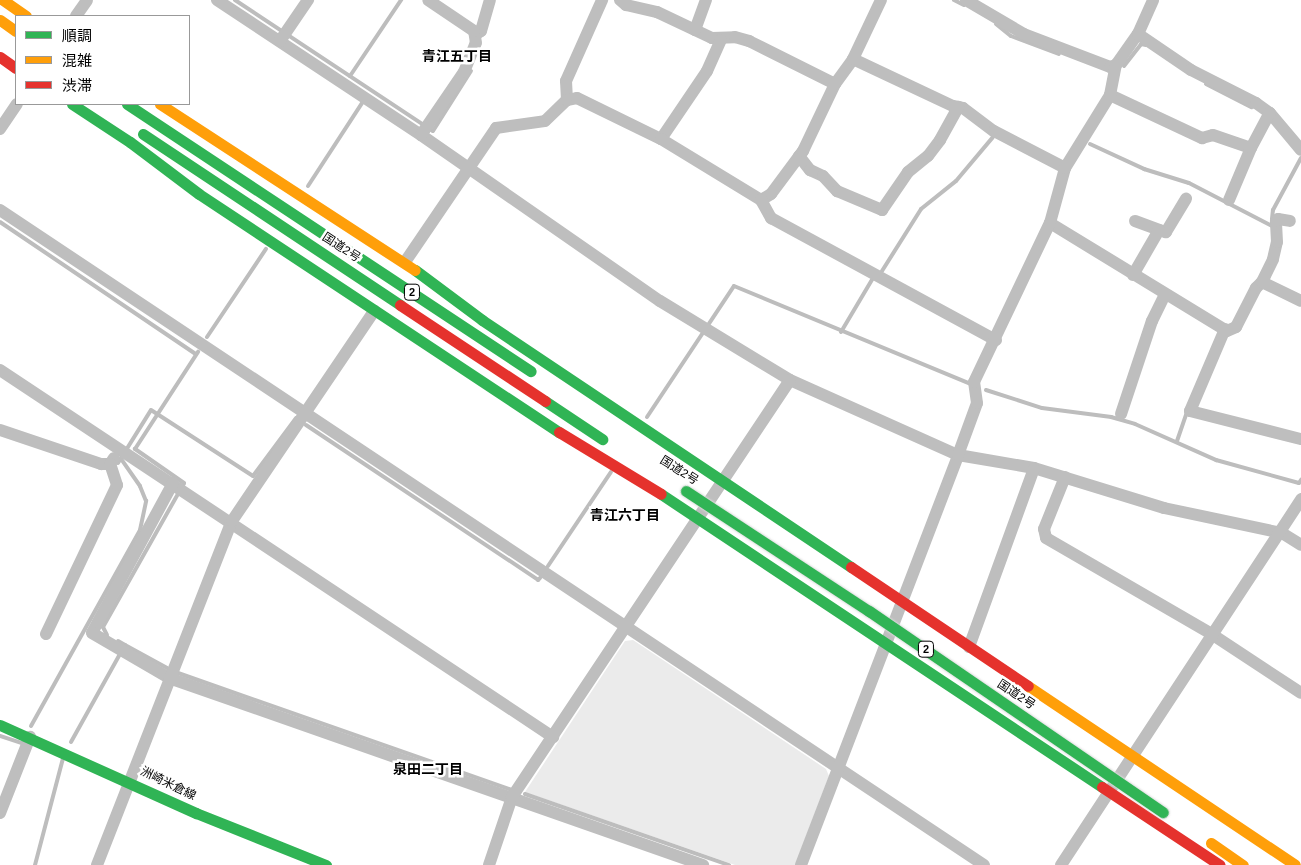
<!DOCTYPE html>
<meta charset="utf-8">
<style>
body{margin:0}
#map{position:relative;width:1301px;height:865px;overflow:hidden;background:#fff;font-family:Helvetica,"Noto Sans JP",sans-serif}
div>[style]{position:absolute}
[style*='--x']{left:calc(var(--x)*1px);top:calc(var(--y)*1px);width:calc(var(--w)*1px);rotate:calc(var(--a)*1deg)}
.green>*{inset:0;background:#ebebeb}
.stream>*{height:4px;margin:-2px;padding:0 2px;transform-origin:2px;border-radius:2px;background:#bdbdbd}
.street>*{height:12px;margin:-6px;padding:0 6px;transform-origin:6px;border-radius:6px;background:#bebebe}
.fast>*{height:11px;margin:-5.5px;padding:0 5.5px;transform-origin:5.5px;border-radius:5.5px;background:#30b455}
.slow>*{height:11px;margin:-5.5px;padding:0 5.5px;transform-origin:5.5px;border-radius:5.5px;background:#ff9f0a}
.jam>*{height:11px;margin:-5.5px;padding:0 5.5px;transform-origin:5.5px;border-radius:5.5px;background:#e5322d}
.bridges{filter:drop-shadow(0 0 1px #dbdbdb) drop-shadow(0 0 1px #dbdbdb)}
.fast-bridge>*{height:11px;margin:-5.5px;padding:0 5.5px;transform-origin:5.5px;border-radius:5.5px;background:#30b455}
span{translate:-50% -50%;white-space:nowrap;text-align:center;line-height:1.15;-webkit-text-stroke:5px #fff;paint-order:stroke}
.shield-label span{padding:1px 4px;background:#fff;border:1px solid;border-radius:4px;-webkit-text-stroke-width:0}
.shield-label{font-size:11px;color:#000;font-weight:700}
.street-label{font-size:12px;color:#000}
.neighbourhood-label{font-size:14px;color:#000;font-weight:700}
.legend{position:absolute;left:15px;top:15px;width:175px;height:90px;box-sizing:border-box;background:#fff;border:1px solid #999;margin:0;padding:6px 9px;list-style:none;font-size:15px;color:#000}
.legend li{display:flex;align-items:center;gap:10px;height:25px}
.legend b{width:25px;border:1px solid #999}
</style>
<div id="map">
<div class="green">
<div style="clip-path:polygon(633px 640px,826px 769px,829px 776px,795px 865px,735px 865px,525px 792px,625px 641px)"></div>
</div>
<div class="stream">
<div style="--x:235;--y:0;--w:237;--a:33.5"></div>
<div style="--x:433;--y:131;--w:71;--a:-57.7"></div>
<div style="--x:954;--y:0;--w:11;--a:27"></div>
<div style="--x:996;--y:24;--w:19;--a:39"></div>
<div style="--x:1011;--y:36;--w:51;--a:20.6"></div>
<div style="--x:1124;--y:66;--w:28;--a:-52"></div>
<div style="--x:1141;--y:44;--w:5;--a:11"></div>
<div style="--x:350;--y:76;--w:92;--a:-56.1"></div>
<div style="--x:1206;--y:84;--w:51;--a:27.1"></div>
<div style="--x:1090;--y:144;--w:60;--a:24.8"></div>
<div style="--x:1144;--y:169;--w:47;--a:17.3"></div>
<div style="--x:1189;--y:183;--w:93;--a:27.4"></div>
<div style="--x:308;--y:186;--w:103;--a:-56.9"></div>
<div style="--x:1272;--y:219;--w:9;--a:-84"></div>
<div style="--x:1273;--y:210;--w:59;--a:-61.7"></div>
<div style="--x:0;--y:222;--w:236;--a:34"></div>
<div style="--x:882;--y:271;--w:73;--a:-57.8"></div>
<div style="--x:921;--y:209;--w:45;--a:-38.7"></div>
<div style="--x:956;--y:181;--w:57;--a:-49.9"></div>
<div style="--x:841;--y:332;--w:63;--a:-59.3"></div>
<div style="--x:207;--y:337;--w:106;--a:-56.2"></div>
<div style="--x:986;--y:390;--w:59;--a:17.8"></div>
<div style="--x:1042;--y:408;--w:70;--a:7.4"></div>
<div style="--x:1111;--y:417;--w:25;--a:16"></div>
<div style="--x:1135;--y:424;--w:89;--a:24"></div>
<div style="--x:1216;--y:460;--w:86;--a:15.5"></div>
<div style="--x:1299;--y:483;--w:4;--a:-56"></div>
<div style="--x:647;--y:417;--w:157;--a:-56.4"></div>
<div style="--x:734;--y:286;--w:256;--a:22.5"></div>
<div style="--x:306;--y:425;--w:279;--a:33.7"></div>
<div style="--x:538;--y:580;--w:3;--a:-45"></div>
<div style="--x:1177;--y:441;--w:31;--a:-71"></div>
<div style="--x:118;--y:463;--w:62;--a:-58.1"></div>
<div style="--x:151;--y:410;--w:121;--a:32.9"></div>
<div style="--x:253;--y:476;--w:72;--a:-53.4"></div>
<div style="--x:548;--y:566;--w:113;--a:-56.2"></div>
<div style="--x:107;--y:635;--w:9;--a:-117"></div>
<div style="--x:103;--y:627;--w:165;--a:-60.6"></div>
<div style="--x:184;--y:483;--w:60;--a:-145.2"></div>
<div style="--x:135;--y:449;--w:116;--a:-57"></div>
<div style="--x:125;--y:645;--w:48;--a:28.7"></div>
<div style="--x:178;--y:673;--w:352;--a:19.3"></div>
<div style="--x:31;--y:726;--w:224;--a:-60.9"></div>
<div style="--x:140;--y:530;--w:30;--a:-78"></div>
<div style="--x:146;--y:501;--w:16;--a:-112"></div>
<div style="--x:140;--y:486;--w:33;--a:-125"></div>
<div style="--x:0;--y:736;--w:23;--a:18"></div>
<div style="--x:71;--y:742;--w:111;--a:-60.9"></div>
<div style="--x:125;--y:645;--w:8;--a:-150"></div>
<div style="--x:525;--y:794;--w:216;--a:19.2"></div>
<div style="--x:35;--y:865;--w:111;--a:-75.3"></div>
</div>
<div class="street">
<div style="--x:217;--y:0;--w:245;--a:33.5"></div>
<div style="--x:421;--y:135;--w:291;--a:34.8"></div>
<div style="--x:660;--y:301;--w:152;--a:31.3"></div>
<div style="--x:790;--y:380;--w:184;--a:24.1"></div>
<div style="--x:958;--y:455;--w:77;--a:9.7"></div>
<div style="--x:1034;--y:468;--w:136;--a:17.1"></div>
<div style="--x:1164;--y:508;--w:121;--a:12"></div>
<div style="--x:1282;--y:533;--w:22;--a:32"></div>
<div style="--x:620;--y:0;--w:8;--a:40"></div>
<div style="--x:626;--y:5;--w:32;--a:13"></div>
<div style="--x:657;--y:12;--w:61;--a:25.3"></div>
<div style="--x:712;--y:38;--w:23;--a:-2"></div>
<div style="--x:735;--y:37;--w:15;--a:16"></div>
<div style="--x:749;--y:41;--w:96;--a:26.6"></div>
<div style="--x:966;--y:0;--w:67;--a:30.4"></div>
<div style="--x:1024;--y:34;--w:92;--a:21"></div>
<div style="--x:1110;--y:67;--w:6;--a:-18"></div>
<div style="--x:1116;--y:65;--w:38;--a:-55"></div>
<div style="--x:1138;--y:34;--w:37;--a:-66"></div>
<div style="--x:76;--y:16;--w:19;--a:-55"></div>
<div style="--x:695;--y:30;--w:32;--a:-70"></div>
<div style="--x:1138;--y:34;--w:64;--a:34.2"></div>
<div style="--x:1191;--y:70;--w:73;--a:26.9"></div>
<div style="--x:1256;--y:103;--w:17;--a:36"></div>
<div style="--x:1270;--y:113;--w:48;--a:50"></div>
<div style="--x:475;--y:35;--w:7;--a:-34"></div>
<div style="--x:481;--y:31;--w:32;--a:-74"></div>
<div style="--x:280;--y:41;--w:50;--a:-55.7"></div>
<div style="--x:853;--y:59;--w:110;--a:25.2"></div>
<div style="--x:953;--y:106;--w:10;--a:11"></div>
<div style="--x:963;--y:108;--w:39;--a:37"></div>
<div style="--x:994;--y:131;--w:80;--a:27.5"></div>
<div style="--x:1110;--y:95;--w:102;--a:25.1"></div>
<div style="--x:1202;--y:138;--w:11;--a:-15"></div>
<div style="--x:1213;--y:135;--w:40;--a:18.9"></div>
<div style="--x:567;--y:100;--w:19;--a:-93"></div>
<div style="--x:566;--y:81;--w:89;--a:-66"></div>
<div style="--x:0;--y:129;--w:30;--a:-56"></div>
<div style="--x:421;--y:135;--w:76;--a:-55.7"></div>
<div style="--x:464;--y:72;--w:31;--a:-68"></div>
<div style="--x:476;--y:43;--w:12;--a:-99"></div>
<div style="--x:474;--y:31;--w:55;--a:-146"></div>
<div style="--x:661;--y:139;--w:82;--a:-55.9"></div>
<div style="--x:707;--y:71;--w:34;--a:-66"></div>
<div style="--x:799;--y:156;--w:18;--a:52"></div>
<div style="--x:810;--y:170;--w:14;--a:25"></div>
<div style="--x:823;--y:176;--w:21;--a:47"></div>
<div style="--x:837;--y:191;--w:49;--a:22.9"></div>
<div style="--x:882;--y:210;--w:46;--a:-55.6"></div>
<div style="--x:908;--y:172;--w:26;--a:-39"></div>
<div style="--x:928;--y:156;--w:20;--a:-53"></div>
<div style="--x:940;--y:140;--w:38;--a:-61"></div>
<div style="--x:761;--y:200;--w:12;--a:-31"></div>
<div style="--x:771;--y:194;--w:54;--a:-53.3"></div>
<div style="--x:803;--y:151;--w:74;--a:-64.5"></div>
<div style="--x:835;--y:84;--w:31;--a:-54"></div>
<div style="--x:853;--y:59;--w:65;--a:-64.6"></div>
<div style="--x:1229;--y:200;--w:56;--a:-67.1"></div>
<div style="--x:1251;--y:148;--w:40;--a:-62"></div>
<div style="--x:0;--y:210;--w:1182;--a:33.65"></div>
<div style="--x:1135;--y:221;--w:33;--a:20"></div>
<div style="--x:1166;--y:232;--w:39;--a:-59"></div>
<div style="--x:1050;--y:223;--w:207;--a:31.4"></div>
<div style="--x:1227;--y:331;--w:10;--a:-24"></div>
<div style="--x:1236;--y:327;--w:44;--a:-62.9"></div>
<div style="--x:1256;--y:288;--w:8;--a:-45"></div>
<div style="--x:1262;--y:282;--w:43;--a:26"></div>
<div style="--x:405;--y:262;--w:162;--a:-55.8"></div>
<div style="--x:496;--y:128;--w:49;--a:-8.1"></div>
<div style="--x:545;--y:121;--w:30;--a:-44"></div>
<div style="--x:567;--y:100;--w:10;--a:-11"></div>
<div style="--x:577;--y:98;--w:93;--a:26"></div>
<div style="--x:661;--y:139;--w:117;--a:31.4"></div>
<div style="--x:761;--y:200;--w:21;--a:61"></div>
<div style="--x:771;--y:218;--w:256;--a:28.5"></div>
<div style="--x:1133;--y:275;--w:52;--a:-60"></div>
<div style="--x:1262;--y:282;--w:25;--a:-64"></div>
<div style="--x:1273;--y:259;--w:17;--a:-77"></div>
<div style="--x:1277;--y:242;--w:21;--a:-93"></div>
<div style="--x:1276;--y:221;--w:3;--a:-45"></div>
<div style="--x:1278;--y:219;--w:12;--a:9"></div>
<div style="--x:1225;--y:329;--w:89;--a:113.1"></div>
<div style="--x:1190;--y:411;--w:114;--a:14.2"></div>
<div style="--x:0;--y:370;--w:664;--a:33.57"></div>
<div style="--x:1121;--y:414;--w:98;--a:-71.6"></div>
<div style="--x:1152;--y:321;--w:30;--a:-64"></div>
<div style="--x:0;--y:430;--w:107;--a:18.6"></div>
<div style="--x:101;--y:464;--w:9;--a:0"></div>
<div style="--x:110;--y:464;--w:7;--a:-56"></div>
<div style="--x:1065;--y:477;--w:56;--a:112"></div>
<div style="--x:1044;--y:529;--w:9;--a:77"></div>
<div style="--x:1046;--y:538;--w:193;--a:30.1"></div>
<div style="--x:1213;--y:635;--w:105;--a:33.4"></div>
<div style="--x:173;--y:483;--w:170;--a:118.4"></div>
<div style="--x:92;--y:633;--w:89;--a:30.3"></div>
<div style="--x:169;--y:678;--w:566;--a:19.3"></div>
<div style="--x:46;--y:634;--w:165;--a:-64.5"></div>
<div style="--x:117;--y:485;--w:22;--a:-108"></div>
<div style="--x:969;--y:647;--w:190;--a:-70"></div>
<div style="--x:0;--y:813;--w:82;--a:-68.5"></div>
<div style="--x:97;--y:865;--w:370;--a:-68.6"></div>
<div style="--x:232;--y:521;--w:254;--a:-55.9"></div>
<div style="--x:489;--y:865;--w:72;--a:-71.3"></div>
<div style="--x:512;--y:797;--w:501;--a:-56.31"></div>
<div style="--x:801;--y:865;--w:439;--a:-69"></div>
<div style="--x:958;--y:455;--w:55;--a:-69.9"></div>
<div style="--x:977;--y:403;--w:21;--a:-98"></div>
<div style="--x:974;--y:382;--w:176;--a:-64.5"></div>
<div style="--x:1050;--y:223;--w:57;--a:-74.7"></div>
<div style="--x:1065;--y:168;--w:86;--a:-58.3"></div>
<div style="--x:1110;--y:95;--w:31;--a:-79"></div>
<div style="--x:1061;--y:865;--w:438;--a:-56.7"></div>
</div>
<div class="fast">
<div style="--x:72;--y:104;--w:69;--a:33.2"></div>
<div style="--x:130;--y:142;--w:86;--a:37"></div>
<div style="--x:199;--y:194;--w:432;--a:33.5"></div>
<div style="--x:127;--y:104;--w:484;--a:33.5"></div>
<div style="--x:143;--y:134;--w:309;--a:33.6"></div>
<div style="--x:415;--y:270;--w:84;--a:36.7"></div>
<div style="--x:482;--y:320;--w:444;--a:33.8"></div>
<div style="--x:545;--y:401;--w:69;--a:33.7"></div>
<div style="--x:661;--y:494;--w:529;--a:33.6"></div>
<div style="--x:0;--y:725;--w:215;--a:24.2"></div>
<div style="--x:196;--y:813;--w:140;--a:21.8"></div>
</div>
<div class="slow">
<div style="--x:3;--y:0;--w:28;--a:35"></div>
<div style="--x:0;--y:20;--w:19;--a:35"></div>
<div style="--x:160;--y:104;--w:304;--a:33.1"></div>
<div style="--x:1028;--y:686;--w:321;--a:33.8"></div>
<div style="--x:1211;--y:843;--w:39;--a:35"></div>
</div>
<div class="jam">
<div style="--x:0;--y:57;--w:19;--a:35"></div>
<div style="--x:400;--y:305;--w:174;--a:33.5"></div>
<div style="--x:559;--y:432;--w:119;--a:31.3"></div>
<div style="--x:851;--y:567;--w:213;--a:33.9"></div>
<div style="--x:1102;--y:787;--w:141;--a:33.5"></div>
</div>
<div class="bridges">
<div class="fast-bridge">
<div style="--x:686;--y:491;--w:219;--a:33.3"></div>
<div style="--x:869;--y:611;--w:356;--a:34.4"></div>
</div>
</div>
<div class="shield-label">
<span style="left:412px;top:292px">2</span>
<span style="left:926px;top:649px">2</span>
</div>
<div class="street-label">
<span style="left:341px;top:248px;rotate:33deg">国道2号</span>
<span style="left:679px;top:471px;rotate:32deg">国道2号</span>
<span style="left:1016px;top:695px;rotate:34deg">国道2号</span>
<span style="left:168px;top:784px;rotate:26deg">洲崎米倉線</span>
</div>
<div class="neighbourhood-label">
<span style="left:457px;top:56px">青江五丁目</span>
<span style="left:625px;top:515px">青江六丁目</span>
<span style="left:428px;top:769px">泉田二丁目</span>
</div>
<ul class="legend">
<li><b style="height:6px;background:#30b455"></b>順調</li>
<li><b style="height:6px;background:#ff9f0a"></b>混雑</li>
<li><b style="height:6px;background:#e5322d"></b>渋滞</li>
</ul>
</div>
